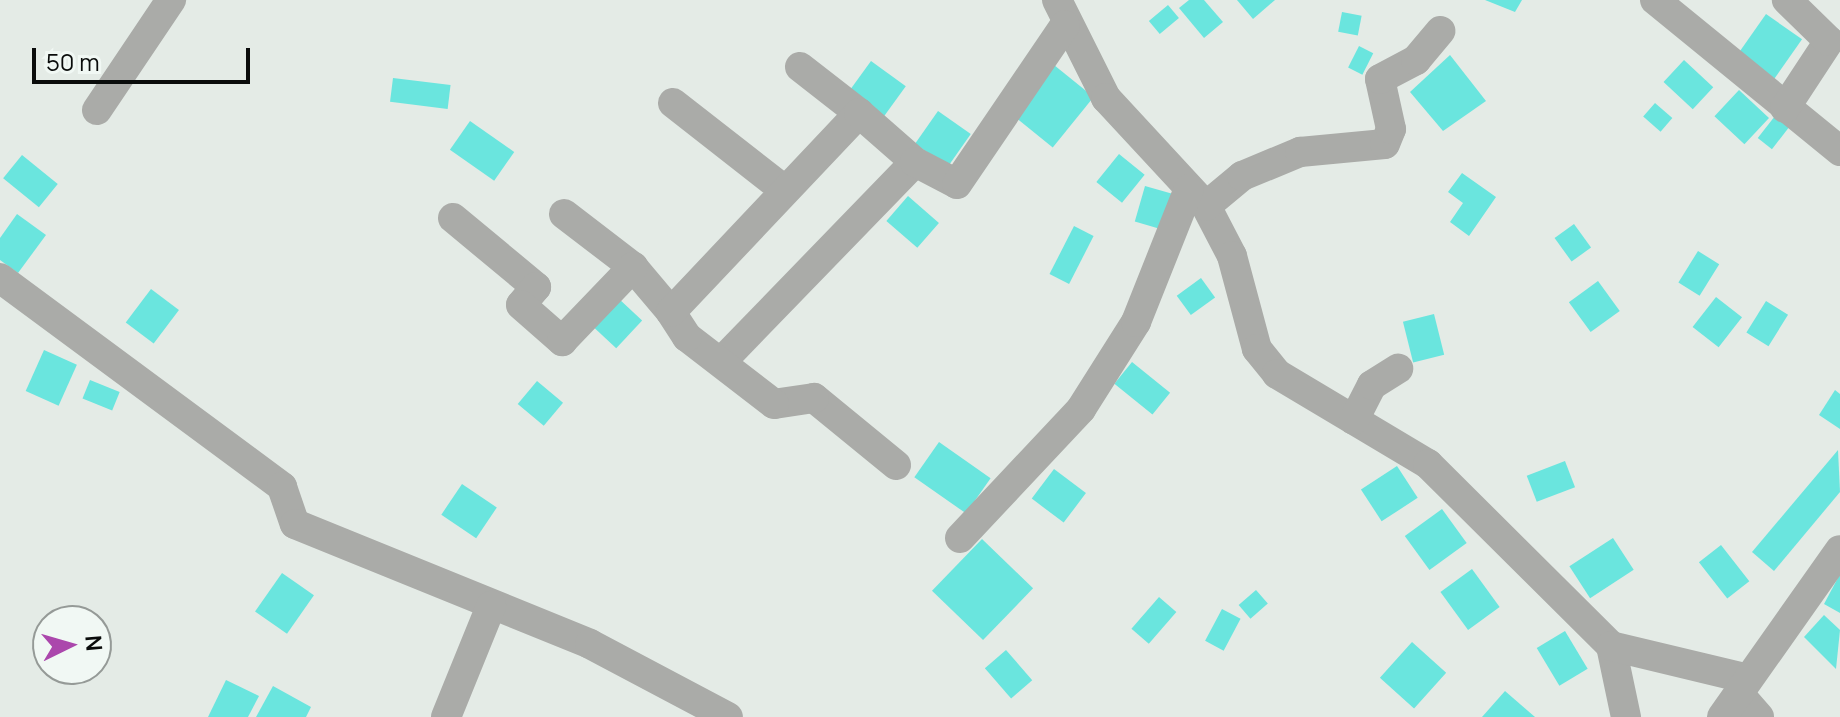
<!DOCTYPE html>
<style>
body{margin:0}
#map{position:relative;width:1840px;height:717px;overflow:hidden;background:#e4ebe6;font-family:Manrope,sans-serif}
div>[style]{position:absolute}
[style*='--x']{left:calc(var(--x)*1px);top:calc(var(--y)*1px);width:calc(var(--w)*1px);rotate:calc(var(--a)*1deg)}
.building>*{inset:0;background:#6ae5de;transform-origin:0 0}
.minor>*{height:30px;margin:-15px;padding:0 15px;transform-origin:15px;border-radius:15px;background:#aaaba8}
span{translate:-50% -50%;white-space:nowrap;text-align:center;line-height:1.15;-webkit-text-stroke:8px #f1f8f4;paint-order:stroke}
.north{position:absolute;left:32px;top:605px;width:80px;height:80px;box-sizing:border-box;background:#f1f8f4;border:2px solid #959a97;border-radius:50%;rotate:85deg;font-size:22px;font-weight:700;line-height:32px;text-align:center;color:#0a0c0b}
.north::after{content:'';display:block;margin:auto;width:28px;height:36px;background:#ab47ac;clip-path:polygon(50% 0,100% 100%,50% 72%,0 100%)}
.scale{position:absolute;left:32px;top:48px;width:218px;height:36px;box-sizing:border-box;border:4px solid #0a0c0b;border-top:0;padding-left:10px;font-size:24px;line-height:28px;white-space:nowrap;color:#0a0c0b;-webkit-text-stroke:6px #f1f8f4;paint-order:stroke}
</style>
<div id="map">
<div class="building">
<div style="clip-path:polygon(1189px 0,1204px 0,1223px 22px,1204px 38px,1179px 8px)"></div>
<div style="clip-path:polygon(1237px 0,1275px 0,1253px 19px)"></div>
<div style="clip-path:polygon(1485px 0,1522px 0,1515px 12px)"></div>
<div style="left:1168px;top:5px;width:17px;height:25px;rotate:50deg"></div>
<div style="left:1342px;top:12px;width:20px;height:20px;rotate:11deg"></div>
<div style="left:1766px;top:14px;width:44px;height:48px;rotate:35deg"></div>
<div style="left:1359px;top:46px;width:16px;height:24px;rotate:27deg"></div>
<div style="clip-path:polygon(1450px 55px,1486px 101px,1443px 131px,1410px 92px)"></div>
<div style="left:1684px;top:60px;width:40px;height:30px;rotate:43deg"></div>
<div style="left:871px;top:61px;width:43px;height:37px;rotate:36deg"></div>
<div style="left:1054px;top:65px;width:51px;height:65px;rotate:39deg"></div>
<div style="left:393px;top:78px;width:58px;height:24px;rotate:7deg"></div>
<div style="left:1739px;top:90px;width:41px;height:36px;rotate:43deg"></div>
<div style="left:1655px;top:103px;width:23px;height:18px;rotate:41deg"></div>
<div style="left:938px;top:111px;width:40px;height:40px;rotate:35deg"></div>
<div style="left:1775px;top:116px;width:18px;height:28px;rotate:38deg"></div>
<div style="left:470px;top:121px;width:54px;height:35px;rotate:35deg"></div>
<div style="left:1119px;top:154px;width:33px;height:36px;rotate:39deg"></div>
<div style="left:22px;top:155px;width:46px;height:30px;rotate:39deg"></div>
<div style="clip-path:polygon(1462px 173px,1496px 197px,1469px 236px,1450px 222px,1463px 203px,1448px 192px)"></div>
<div style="left:1145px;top:186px;width:32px;height:37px;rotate:16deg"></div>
<div style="left:908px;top:196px;width:41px;height:33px;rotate:41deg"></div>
<div style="clip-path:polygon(17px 214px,46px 235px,18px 273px,0 260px,0 238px)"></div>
<div style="left:1574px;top:224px;width:29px;height:24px;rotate:54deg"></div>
<div style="left:1074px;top:226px;width:22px;height:54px;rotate:27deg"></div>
<div style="left:1698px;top:251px;width:25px;height:37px;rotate:32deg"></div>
<div style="left:1201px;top:278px;width:24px;height:30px;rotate:54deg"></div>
<div style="left:1598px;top:281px;width:37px;height:36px;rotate:54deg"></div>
<div style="left:151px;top:289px;width:35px;height:42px;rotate:37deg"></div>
<div style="left:1716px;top:297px;width:33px;height:38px;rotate:38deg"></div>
<div style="left:618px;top:298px;width:33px;height:38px;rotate:43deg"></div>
<div style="left:1766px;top:301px;width:26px;height:37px;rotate:32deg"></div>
<div style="left:1434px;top:314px;width:42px;height:32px;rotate:76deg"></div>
<div style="left:44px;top:350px;width:36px;height:45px;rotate:24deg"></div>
<div style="left:1132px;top:362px;width:49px;height:28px;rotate:39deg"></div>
<div style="left:90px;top:380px;width:32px;height:20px;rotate:22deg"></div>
<div style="left:537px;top:381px;width:34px;height:30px;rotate:40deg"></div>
<div style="clip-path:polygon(1835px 390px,1840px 394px,1840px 429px,1819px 415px)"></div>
<div style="left:939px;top:442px;width:63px;height:43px;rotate:35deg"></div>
<div style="clip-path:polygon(1838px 450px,1840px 492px,1774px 571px,1752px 552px)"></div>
<div style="left:1565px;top:461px;width:28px;height:41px;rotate:69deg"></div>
<div style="left:1397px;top:466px;width:38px;height:43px;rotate:57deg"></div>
<div style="left:1054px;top:469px;width:40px;height:37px;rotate:37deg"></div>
<div style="left:462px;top:484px;width:42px;height:37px;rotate:34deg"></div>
<div style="left:1442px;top:509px;width:42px;height:46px;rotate:54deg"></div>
<div style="left:1613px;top:538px;width:38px;height:52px;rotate:57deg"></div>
<div style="left:982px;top:539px;width:71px;height:72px;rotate:44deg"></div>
<div style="left:1721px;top:545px;width:46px;height:28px;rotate:52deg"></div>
<div style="left:1472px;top:569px;width:47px;height:39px;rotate:54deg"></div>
<div style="left:282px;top:573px;width:39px;height:47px;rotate:35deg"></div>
<div style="clip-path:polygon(1840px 574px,1840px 613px,1824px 604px)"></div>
<div style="left:1256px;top:590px;width:18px;height:23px;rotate:49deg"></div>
<div style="left:1159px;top:597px;width:23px;height:42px;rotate:41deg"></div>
<div style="left:1222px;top:609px;width:21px;height:36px;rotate:28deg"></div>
<div style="clip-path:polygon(1824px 615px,1840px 630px,1836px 669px,1804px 637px)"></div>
<div style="left:1565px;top:631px;width:44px;height:33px;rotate:59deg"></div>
<div style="left:1412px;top:642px;width:46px;height:48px;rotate:42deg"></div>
<div style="left:1006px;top:650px;width:40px;height:28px;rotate:49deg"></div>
<div style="clip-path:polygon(226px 680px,259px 696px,248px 717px,208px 717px)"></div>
<div style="clip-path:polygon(273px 686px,311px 707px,306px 717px,256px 717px)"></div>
<div style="clip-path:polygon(1505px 691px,1535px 717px,1482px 717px)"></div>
</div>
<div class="minor">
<div style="--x:1057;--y:0;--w:110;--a:63.4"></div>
<div style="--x:1106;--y:98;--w:147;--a:47.2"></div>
<div style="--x:1206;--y:206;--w:56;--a:62.5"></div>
<div style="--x:1232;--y:256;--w:96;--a:75"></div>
<div style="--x:1257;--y:349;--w:32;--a:51"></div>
<div style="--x:1277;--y:374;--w:176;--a:30.8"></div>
<div style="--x:1428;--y:464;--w:258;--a:44.8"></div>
<div style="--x:1611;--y:646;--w:73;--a:78.1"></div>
<div style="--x:1655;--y:0;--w:239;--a:39.2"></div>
<div style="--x:800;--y:67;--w:75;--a:37.9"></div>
<div style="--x:673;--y:103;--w:140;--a:38"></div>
<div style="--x:1785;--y:108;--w:80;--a:-56.7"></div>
<div style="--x:1829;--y:41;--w:59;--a:-135.7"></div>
<div style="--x:97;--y:110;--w:133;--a:-56.1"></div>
<div style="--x:1206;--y:206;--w:47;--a:-39.8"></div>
<div style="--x:1242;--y:176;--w:63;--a:-22.5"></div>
<div style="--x:1300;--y:152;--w:85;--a:-5.4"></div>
<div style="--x:1385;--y:144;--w:16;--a:-68"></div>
<div style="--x:1391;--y:129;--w:51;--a:-102.4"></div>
<div style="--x:1380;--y:79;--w:41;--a:-27.8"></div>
<div style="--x:1416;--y:60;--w:38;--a:-50"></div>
<div style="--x:564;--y:214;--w:87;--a:37.5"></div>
<div style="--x:633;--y:267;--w:59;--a:49.8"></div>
<div style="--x:453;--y:218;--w:108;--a:39.7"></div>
<div style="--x:536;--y:287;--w:23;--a:130"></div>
<div style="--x:521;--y:305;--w:55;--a:41.3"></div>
<div style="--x:562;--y:341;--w:103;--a:-46.2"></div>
<div style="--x:0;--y:278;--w:351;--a:36.5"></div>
<div style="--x:282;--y:487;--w:39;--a:71"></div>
<div style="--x:295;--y:524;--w:318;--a:22.1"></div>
<div style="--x:590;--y:644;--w:156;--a:27.9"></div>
<div style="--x:724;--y:359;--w:274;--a:-45.9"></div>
<div style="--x:1354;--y:420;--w:39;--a:-63"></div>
<div style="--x:1372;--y:385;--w:31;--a:-32"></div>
<div style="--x:896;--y:465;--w:106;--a:-140.7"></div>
<div style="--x:814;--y:398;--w:40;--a:171.5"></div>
<div style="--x:774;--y:404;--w:110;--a:-142.4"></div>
<div style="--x:687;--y:337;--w:30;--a:-123"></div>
<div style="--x:671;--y:312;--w:274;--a:-46.6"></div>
<div style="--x:859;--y:113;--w:74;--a:41.2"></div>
<div style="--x:915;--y:162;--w:47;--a:27.6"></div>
<div style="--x:957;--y:184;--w:192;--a:-55.8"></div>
<div style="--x:960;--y:538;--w:177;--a:-46.8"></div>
<div style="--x:1081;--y:409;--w:103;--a:-57.7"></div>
<div style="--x:1136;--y:322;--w:143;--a:-68.3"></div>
<div style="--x:1611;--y:646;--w:141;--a:13.5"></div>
<div style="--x:1740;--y:695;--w:29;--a:49"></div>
<div style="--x:446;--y:717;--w:120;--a:-67.9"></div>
<div style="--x:1722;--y:717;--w:204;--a:-54.8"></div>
</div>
<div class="north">N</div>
<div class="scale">50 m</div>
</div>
